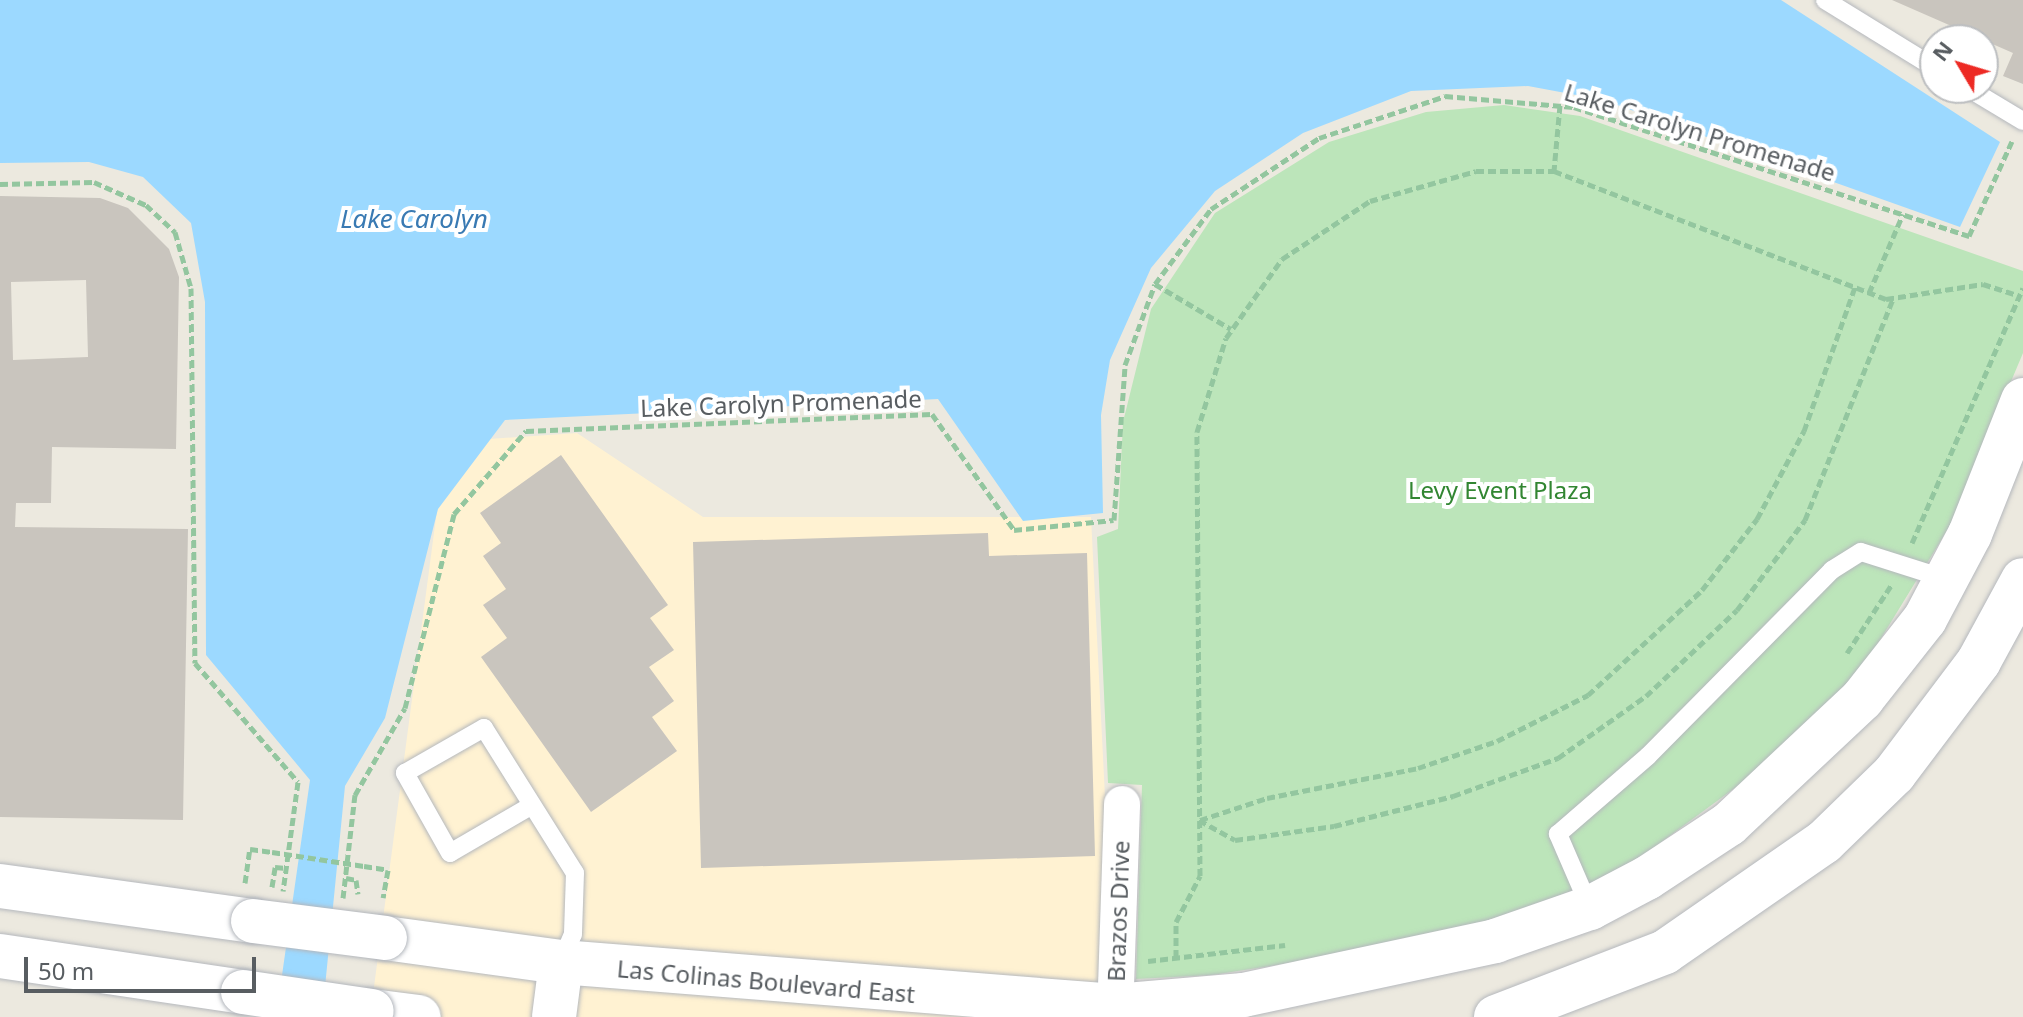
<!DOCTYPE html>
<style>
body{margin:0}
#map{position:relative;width:2023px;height:1017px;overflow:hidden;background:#ece9df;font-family:"Noto Sans",sans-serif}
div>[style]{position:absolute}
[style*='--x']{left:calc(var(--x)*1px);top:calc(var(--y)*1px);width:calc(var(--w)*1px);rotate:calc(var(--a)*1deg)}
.commercial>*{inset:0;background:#fff2d2}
.green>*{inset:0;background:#bce5ba}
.water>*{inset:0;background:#9cd9ff}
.building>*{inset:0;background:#c9c5be}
.path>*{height:5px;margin-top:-2.5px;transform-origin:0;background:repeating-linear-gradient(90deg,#93c69f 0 8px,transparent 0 12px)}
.roads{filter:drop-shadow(0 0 2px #b5b8bd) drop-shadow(0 0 2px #b5b8bd)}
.service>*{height:18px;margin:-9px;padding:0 9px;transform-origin:9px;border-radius:9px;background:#fff}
.minor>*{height:36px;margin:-18px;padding:0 18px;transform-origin:18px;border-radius:18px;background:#fff}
.secondary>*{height:44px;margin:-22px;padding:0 22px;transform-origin:22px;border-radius:22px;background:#fff}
.path-bridge>*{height:5px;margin-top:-2.5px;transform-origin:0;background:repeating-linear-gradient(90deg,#93c69f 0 8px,transparent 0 12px)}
.bridges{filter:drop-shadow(0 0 2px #b3b7bd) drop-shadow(0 0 2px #b3b7bd)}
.secondary-bridge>*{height:44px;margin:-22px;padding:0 22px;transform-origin:22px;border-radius:22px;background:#fff}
span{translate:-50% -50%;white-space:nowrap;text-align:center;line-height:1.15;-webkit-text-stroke:8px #fff;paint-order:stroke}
.street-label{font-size:24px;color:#585d61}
.park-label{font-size:24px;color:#328632}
.water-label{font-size:26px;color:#397ab3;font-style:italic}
.north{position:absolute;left:1919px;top:24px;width:80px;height:80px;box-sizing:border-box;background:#fff;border:2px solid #bcbec0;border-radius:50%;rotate:308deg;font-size:22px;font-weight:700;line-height:32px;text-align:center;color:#585d61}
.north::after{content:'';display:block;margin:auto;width:28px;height:36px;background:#ed2a24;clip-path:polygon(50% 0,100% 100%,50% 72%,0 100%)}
.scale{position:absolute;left:24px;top:957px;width:232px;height:36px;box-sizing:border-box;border:4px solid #585d61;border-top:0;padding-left:10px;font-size:24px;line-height:28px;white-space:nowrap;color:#585d61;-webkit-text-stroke:6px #fff;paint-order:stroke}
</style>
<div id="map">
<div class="commercial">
<div style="clip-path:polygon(577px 433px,703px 517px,1091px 517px,1105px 797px,1097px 1017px,370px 1017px,446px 442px)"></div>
</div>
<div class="green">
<div style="clip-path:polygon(1504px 105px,1580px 116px,2023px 271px,2023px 353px,1951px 524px,1861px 671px,1770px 762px,1622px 871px,1450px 938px,1212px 975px,1136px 979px,1142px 785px,1108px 783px,1097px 537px,1118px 529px,1123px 422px,1151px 309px,1215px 213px,1329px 142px,1426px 112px)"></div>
</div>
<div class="water">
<div style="clip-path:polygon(0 0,1781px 0,2000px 142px,1960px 227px,1603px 100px,1528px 86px,1411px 91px,1303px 133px,1215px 191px,1151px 268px,1110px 360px,1101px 415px,1103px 513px,1023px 521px,938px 399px,505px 420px,438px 509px,385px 718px,345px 786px,322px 1017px,276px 1017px,310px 780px,206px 655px,205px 302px,191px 223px,143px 177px,89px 162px,0 163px)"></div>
</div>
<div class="building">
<div style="clip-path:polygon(1892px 0,2023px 0,2023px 84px,2003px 76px,2013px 53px)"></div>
<div style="clip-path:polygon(evenodd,0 196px,100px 198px,128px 208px,169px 249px,179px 277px,176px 449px,52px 447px,51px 503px,16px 503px,15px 527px,188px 529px,183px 820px,0 817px,0 196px,86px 280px,88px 357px,13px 360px,11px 282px,86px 280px)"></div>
<div style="clip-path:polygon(561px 455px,668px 605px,650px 618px,674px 650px,649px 667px,674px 701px,652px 717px,677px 751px,591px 812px,481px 657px,507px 638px,483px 605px,506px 589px,483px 556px,501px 543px,480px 513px)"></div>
<div style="clip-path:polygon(988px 533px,989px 556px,1087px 553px,1095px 856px,701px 868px,693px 542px)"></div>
</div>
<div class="path">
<div style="--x:1560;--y:105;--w:66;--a:95.2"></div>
<div style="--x:1554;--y:171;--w:356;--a:21.1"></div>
<div style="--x:1886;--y:299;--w:98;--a:-8.8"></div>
<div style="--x:1983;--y:284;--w:38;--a:18"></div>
<div style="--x:0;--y:184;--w:94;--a:-1.2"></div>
<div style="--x:94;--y:182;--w:57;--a:23.9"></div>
<div style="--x:146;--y:205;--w:40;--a:43"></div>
<div style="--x:175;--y:232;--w:58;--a:74.1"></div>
<div style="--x:191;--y:288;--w:375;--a:89.4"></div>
<div style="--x:195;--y:663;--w:157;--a:49.1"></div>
<div style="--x:298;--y:782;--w:110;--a:97.8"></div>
<div style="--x:1155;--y:284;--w:88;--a:30.6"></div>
<div style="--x:1869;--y:293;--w:86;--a:-66.7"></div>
<div style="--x:1912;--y:543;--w:278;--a:-66.5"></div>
<div style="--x:1847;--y:653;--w:82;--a:-56.9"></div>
<div style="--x:1199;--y:820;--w:41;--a:29.1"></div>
<div style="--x:1235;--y:840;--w:100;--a:-8"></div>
<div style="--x:1334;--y:826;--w:123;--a:-14.1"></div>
<div style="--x:1453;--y:796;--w:112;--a:-19.9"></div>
<div style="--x:1558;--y:758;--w:108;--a:-35.2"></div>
<div style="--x:1646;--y:696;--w:125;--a:-43.4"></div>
<div style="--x:1737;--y:610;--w:113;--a:-52.9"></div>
<div style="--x:1805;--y:520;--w:238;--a:-68.3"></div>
<div style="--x:1200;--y:820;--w:71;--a:-18.2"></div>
<div style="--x:1267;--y:798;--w:154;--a:-11.2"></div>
<div style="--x:1418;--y:768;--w:83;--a:-18.9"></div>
<div style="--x:1497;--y:741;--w:102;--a:-26.8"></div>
<div style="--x:1588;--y:695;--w:155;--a:-42.6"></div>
<div style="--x:1702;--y:590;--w:90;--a:-52.2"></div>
<div style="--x:1757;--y:519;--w:100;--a:-61.9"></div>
<div style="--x:1804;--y:431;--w:153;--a:-70.5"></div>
<div style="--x:364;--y:866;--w:24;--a:9"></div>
<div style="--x:388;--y:870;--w:28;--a:100"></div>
<div style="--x:346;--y:878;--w:10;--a:11"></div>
<div style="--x:356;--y:880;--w:14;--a:82"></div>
<div style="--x:245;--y:883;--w:34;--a:-82"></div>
<div style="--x:250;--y:849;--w:22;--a:8"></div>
<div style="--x:272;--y:887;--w:20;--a:-81"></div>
<div style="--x:275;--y:867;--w:11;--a:5"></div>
<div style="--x:343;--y:898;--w:104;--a:-83.4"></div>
<div style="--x:355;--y:795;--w:100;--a:-60.1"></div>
<div style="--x:405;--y:708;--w:200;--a:-75.8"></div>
<div style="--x:454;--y:514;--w:110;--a:-49.1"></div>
<div style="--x:526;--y:431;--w:406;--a:-2.4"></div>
<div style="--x:932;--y:414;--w:142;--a:54.7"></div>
<div style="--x:1014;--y:530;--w:100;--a:-5.7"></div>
<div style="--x:1114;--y:520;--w:155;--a:-85.9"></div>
<div style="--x:1125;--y:365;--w:86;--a:-69.7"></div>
<div style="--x:1155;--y:284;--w:94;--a:-53.3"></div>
<div style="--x:1211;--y:209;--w:129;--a:-33.3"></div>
<div style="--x:1319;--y:138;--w:133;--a:-18.4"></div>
<div style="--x:1445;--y:96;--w:129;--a:4.9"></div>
<div style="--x:1574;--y:107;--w:416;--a:18.1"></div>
<div style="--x:1969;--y:236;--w:104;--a:-65.6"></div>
<div style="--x:1176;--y:958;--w:36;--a:-90"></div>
<div style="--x:1176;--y:922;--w:52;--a:-62.4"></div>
<div style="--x:1200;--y:876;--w:444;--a:-90.4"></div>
<div style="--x:1197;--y:432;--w:98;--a:-72.9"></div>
<div style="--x:1226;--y:338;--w:97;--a:-54.7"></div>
<div style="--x:1282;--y:259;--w:105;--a:-33.4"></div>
<div style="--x:1370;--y:201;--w:110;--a:-15.8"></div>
<div style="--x:1476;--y:171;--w:78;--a:0"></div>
<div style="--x:1148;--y:961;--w:138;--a:-6.7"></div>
</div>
<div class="roads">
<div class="service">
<div style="--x:1825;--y:0;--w:129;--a:31.7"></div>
<div style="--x:1968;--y:88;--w:64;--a:31"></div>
<div style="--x:529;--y:807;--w:91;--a:149.8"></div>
<div style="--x:450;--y:853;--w:92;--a:-119.4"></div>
<div style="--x:405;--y:773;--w:91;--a:-29.7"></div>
<div style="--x:484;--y:728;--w:171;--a:57.9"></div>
<div style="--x:575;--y:873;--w:61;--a:91.9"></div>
<div style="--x:573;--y:934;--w:30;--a:113"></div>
<div style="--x:1590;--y:908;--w:81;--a:-113.4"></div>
<div style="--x:1558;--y:834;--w:119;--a:-40.9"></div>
<div style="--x:1648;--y:756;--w:262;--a:-45.3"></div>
<div style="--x:1832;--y:570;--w:34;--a:-32"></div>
<div style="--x:1861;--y:552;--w:89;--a:17.6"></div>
</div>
<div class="minor">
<div style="--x:1115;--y:1017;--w:213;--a:-88.1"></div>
</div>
<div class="secondary">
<div style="--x:0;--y:886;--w:255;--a:7.9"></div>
<div style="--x:385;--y:938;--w:178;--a:7.8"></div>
<div style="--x:561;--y:962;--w:556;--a:4.54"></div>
<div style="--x:1115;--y:1006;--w:129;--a:-4.9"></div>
<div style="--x:1244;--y:995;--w:257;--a:-12.1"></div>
<div style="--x:1495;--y:941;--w:101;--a:-19.2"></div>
<div style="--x:1590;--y:908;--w:64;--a:-27.8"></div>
<div style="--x:1647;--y:878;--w:98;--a:-33.4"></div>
<div style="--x:1729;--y:824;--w:183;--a:-43.2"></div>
<div style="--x:1862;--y:699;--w:102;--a:-51.8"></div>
<div style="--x:1925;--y:619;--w:96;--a:-62.1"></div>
<div style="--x:1970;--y:534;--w:144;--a:-68.4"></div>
<div style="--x:0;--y:956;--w:246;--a:8.4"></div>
<div style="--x:372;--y:1011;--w:47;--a:7.3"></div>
<div style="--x:554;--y:1017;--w:55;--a:-82.7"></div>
<div style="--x:1496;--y:1017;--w:181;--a:-21"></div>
<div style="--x:1665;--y:952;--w:193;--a:-34.7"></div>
<div style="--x:1824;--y:842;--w:98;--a:-44.2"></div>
<div style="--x:1894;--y:774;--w:141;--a:-53"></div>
<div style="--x:1979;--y:661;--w:92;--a:-61.5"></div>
</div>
</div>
<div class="path-bridge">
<div style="--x:272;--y:852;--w:93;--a:8.7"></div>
</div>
<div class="bridges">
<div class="secondary-bridge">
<div style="--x:253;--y:921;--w:133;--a:7.3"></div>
<div style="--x:243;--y:992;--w:130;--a:8.4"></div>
</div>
</div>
<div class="street-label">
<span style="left:1700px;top:132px;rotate:17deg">Lake Carolyn Promenade</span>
<span style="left:781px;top:403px;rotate:-2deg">Lake Carolyn Promenade</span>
<span style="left:1118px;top:911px;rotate:-88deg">Brazos Drive</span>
<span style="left:766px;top:981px;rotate:5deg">Las Colinas Boulevard East</span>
</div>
<div class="park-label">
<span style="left:1500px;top:490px">Levy Event Plaza</span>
</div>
<div class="water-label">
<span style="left:414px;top:219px">Lake Carolyn</span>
</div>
<div class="north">N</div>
<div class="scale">50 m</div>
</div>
